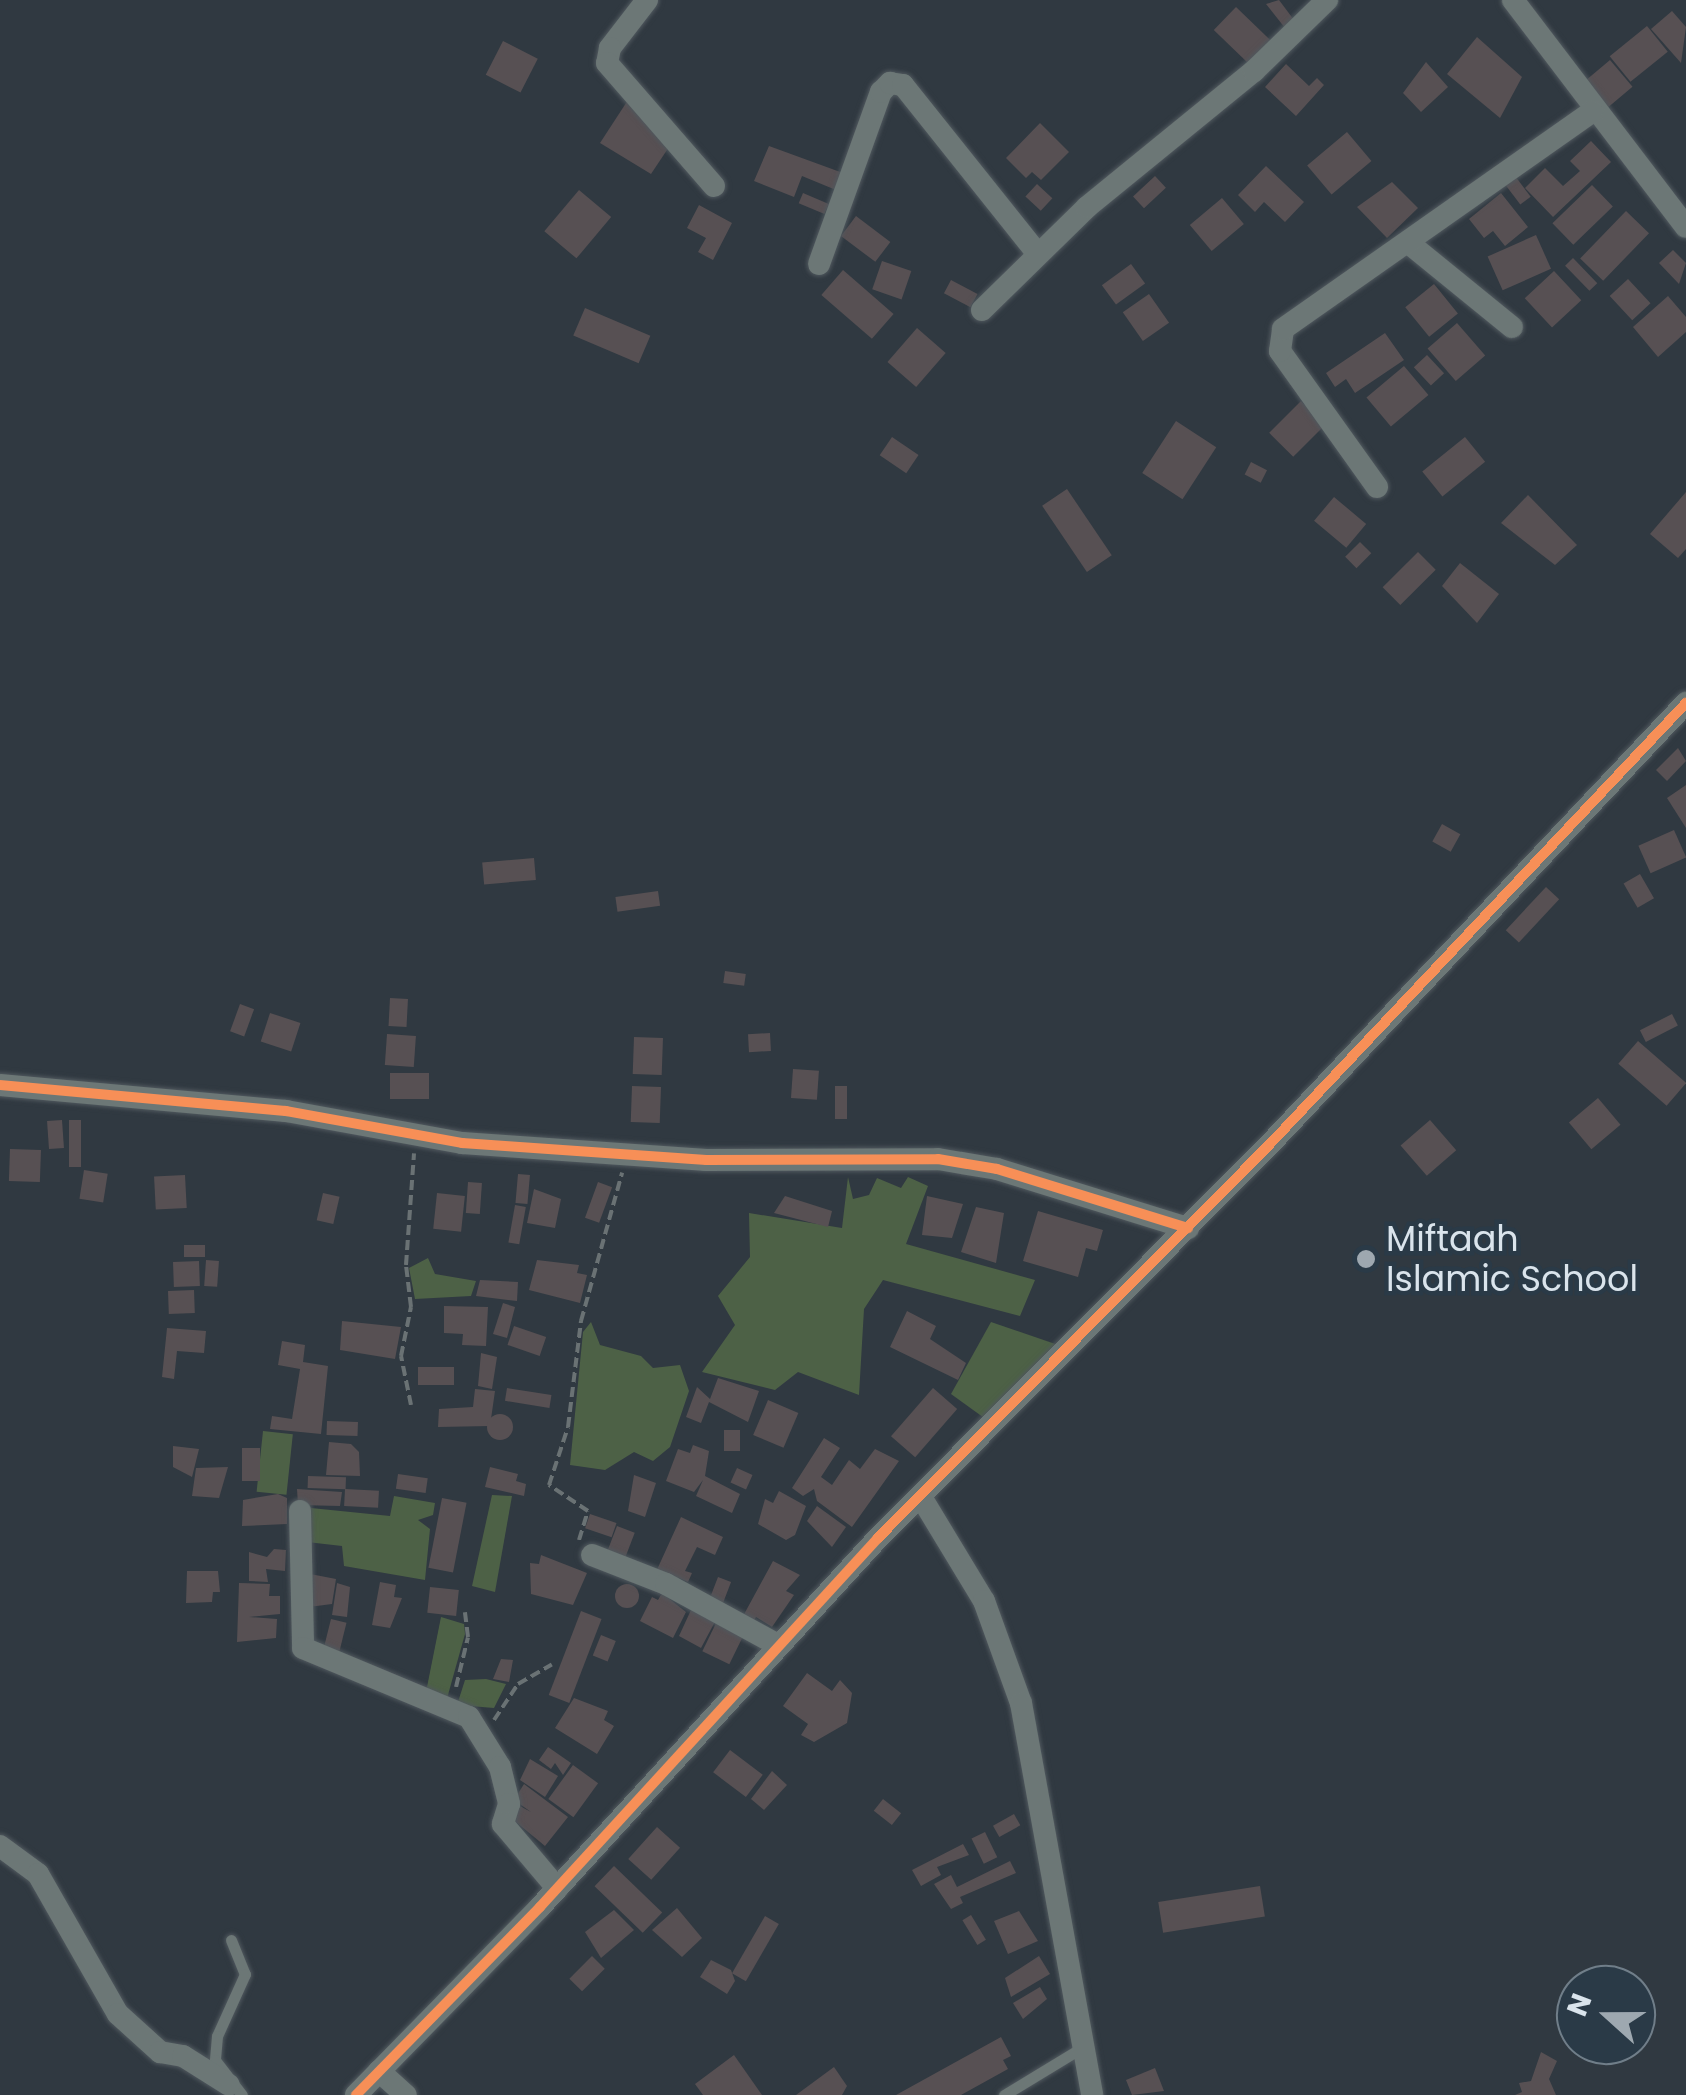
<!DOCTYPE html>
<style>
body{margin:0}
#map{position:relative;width:1686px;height:2095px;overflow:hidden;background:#303941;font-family:Poppins,sans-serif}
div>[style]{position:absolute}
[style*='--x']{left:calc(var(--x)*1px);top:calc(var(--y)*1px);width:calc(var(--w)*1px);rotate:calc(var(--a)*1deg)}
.green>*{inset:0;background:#4d6146;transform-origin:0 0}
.building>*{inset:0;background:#575053;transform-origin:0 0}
.round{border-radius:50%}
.path>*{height:4px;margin-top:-2px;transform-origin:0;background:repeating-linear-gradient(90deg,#6a7274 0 10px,transparent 0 15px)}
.roads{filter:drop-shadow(0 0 2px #50585e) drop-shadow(0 0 2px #50585e)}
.lane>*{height:11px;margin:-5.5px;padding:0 5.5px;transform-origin:5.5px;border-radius:5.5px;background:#6c7776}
.street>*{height:22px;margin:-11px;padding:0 11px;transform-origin:11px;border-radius:11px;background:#6c7776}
.cycleway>*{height:10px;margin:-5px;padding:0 5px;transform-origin:5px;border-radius:5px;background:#f78f57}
.dots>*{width:28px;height:28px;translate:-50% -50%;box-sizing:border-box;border:5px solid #2a3a47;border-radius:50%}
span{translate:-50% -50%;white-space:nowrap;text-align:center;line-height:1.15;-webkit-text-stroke:9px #2a3a47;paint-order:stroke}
.poi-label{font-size:35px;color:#dae4ec}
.left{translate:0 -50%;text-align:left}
.north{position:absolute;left:1556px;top:1965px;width:100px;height:100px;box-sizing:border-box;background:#2a3a47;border:2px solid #707e89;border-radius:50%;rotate:291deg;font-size:28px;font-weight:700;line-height:40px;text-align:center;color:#dae4ec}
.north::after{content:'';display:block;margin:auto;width:35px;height:45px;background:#9ea8b0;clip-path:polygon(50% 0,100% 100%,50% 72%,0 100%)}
</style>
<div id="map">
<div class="green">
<div style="clip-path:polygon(848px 1177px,853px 1199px,869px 1195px,877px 1178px,901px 1188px,908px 1177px,928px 1186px,906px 1244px,1035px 1280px,1020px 1316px,883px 1280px,864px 1309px,859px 1395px,798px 1372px,775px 1390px,702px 1372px,735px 1325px,718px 1296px,750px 1257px,749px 1213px,842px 1228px)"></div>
<div style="clip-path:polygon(428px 1258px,435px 1274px,476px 1281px,471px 1296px,415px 1299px,409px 1268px)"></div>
<div style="clip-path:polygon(591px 1322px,600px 1345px,641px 1356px,653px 1368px,680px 1365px,689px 1391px,670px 1447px,653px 1461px,634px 1452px,605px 1470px,570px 1465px,583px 1332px)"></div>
<div style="clip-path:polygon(991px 1322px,1064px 1347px,987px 1420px,951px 1394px)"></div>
<div style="left:263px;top:1431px;width:30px;height:61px;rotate:6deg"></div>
<div style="clip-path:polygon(492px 1495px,512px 1496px,495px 1592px,472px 1586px)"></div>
<div style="clip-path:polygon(394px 1496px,435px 1503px,433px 1515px,418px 1520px,430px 1529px,425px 1580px,344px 1566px,342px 1546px,307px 1542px,311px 1508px,390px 1516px)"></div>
<div style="clip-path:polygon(441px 1617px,464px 1624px,465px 1634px,446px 1702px,426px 1692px)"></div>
<div style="clip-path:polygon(486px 1679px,506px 1684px,494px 1708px,457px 1705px,465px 1680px)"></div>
</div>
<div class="building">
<div style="clip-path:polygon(1279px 0,1294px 20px,1285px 28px,1266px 4px)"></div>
<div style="left:1236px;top:7px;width:49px;height:32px;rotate:44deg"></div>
<div style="clip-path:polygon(1672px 11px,1686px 27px,1681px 63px,1651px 29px)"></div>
<div style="left:1647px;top:26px;width:33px;height:48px;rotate:51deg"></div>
<div style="clip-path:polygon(1477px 37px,1522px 77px,1500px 118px,1447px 74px)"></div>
<div style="left:503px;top:41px;width:39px;height:38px;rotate:27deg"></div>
<div style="left:1610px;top:60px;width:35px;height:33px;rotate:50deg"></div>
<div style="clip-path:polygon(1426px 62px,1448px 87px,1421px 112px,1403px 93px)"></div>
<div style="clip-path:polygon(1286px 64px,1309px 86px,1317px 78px,1324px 85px,1296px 116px,1265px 87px)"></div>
<div style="clip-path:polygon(628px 100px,673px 141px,651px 174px,600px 143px)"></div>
<div style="clip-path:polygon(1040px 123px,1069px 152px,1041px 180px,1032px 172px,1026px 178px,1006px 158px)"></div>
<div style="left:1347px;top:132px;width:38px;height:52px;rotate:50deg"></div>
<div style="clip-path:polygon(1591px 141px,1611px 162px,1553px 217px,1525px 188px,1545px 168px,1563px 186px,1580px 171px,1570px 161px)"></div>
<div style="clip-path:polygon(769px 146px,843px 173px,836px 190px,802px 176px,794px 197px,754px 181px)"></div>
<div style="clip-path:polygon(1266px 166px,1304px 202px,1285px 222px,1264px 202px,1255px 212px,1238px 195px)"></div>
<div style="left:1155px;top:176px;width:16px;height:30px;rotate:47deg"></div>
<div style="left:1515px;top:176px;width:26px;height:13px;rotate:53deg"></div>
<div style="clip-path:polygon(1392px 182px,1418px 208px,1387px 238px,1357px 207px)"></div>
<div style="left:1037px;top:184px;width:21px;height:17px;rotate:43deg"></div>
<div style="left:1592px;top:185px;width:30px;height:55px;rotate:46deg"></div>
<div style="left:579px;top:190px;width:42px;height:54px;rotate:40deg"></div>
<div style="left:803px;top:193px;width:28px;height:11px;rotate:23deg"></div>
<div style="clip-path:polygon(1501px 193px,1528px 227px,1505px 246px,1493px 231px,1484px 238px,1469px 219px)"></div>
<div style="left:1222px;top:198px;width:34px;height:42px;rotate:50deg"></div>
<div style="clip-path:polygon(699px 205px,732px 223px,713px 260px,698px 252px,706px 238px,687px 228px)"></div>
<div style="left:1626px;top:211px;width:32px;height:66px;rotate:44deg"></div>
<div style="left:856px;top:216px;width:43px;height:25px;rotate:37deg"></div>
<div style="left:1536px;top:235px;width:37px;height:53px;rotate:66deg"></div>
<div style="clip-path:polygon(1673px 250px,1686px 263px,1679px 284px,1659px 263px)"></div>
<div style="left:1573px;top:258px;width:35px;height:11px;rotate:46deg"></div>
<div style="left:882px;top:261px;width:31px;height:30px;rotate:19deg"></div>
<div style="left:1131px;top:264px;width:24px;height:36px;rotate:54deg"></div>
<div style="left:843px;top:270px;width:67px;height:33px;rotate:41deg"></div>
<div style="left:1554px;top:271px;width:40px;height:40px;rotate:47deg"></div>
<div style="left:1628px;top:279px;width:33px;height:25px;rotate:47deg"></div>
<div style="left:951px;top:280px;width:30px;height:15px;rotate:28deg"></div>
<div style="left:1434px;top:284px;width:38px;height:37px;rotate:51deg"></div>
<div style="left:1149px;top:294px;width:35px;height:32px;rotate:55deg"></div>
<div style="clip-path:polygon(1668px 296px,1686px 317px,1686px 332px,1658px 357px,1633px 327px)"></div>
<div style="left:585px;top:308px;width:71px;height:30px;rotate:23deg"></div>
<div style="left:1457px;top:323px;width:43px;height:39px;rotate:49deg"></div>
<div style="left:917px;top:328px;width:38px;height:45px;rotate:41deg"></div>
<div style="clip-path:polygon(1385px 333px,1404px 360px,1355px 393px,1346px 379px,1335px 387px,1326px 373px)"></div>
<div style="left:1427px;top:355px;width:25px;height:18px;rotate:47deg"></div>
<div style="left:1404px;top:366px;width:38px;height:49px;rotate:50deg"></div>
<div style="left:1301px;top:401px;width:34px;height:45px;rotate:45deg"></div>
<div style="left:1176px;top:421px;width:48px;height:62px;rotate:33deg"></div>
<div style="left:892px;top:437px;width:32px;height:22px;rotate:34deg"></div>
<div style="left:1465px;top:437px;width:32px;height:55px;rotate:51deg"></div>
<div style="left:1251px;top:462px;width:18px;height:14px;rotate:27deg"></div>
<div style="left:1067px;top:489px;width:80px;height:30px;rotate:56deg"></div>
<div style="clip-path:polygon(1686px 492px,1686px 549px,1678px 558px,1650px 534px)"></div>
<div style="clip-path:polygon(1528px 495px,1577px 545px,1555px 565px,1501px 523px)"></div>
<div style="left:1334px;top:497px;width:42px;height:31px;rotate:40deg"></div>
<div style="left:1360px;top:542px;width:16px;height:21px;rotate:45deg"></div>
<div style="left:1418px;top:552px;width:25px;height:50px;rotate:45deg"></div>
<div style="clip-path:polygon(1460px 563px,1499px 594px,1477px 623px,1442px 586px)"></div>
<div style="clip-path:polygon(1678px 748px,1686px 761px,1667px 781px,1656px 770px)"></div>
<div style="clip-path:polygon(1686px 785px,1686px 828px,1667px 798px)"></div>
<div style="left:1442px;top:824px;width:21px;height:20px;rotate:29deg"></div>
<div style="left:1674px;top:830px;width:30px;height:39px;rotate:66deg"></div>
<div style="left:534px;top:858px;width:22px;height:52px;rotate:85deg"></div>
<div style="left:1640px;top:874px;width:28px;height:19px;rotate:60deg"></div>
<div style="left:1546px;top:887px;width:18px;height:59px;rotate:43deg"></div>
<div style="left:658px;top:891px;width:15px;height:43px;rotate:82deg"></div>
<div style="left:725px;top:971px;width:21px;height:12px;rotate:8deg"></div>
<div style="left:390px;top:998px;width:18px;height:28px;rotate:3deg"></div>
<div style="left:240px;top:1004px;width:15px;height:29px;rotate:20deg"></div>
<div style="left:270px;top:1013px;width:32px;height:30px;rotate:18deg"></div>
<div style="left:1672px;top:1014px;width:13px;height:36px;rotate:63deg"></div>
<div style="left:770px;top:1033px;width:18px;height:22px;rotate:87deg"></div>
<div style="left:387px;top:1034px;width:29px;height:31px;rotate:4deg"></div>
<div style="left:634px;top:1037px;width:29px;height:37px;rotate:2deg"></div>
<div style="left:1638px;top:1041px;width:64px;height:30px;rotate:41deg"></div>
<div style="left:793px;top:1069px;width:26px;height:29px;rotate:4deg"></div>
<div style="left:429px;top:1073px;width:26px;height:39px;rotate:90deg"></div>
<div style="left:632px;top:1086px;width:29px;height:36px;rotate:2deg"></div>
<div style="left:835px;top:1086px;width:12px;height:33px"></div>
<div style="left:1598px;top:1098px;width:35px;height:38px;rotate:50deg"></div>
<div style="left:62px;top:1120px;width:28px;height:15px;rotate:86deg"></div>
<div style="left:69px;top:1120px;width:12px;height:47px"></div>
<div style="left:1430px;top:1120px;width:40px;height:39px;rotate:49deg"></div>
<div style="left:10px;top:1149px;width:31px;height:32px;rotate:2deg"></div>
<div style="left:84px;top:1170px;width:24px;height:29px;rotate:9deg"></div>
<div style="left:518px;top:1174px;width:12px;height:29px;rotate:5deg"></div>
<div style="left:185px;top:1175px;width:33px;height:31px;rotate:87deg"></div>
<div style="left:468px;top:1182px;width:14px;height:31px;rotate:4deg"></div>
<div style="left:598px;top:1182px;width:15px;height:38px;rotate:20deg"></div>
<div style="clip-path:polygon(534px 1189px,561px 1199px,555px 1228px,527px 1223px)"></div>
<div style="left:323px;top:1193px;width:17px;height:28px;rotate:13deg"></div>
<div style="left:437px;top:1193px;width:28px;height:36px;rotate:6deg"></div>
<div style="clip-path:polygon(785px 1196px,832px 1211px,828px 1227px,774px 1213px)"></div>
<div style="clip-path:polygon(927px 1196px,963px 1204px,952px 1238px,922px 1235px)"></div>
<div style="left:515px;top:1205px;width:11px;height:38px;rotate:10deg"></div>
<div style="clip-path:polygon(976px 1207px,1004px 1213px,996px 1263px,961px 1252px)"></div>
<div style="clip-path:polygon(1038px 1211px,1103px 1230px,1097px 1251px,1086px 1248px,1078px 1277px,1023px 1261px)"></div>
<div style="left:205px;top:1245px;width:12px;height:21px;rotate:90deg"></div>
<div style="left:206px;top:1260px;width:13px;height:26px;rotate:4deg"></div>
<div style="clip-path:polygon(537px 1260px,579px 1265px,577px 1273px,587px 1275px,580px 1303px,529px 1290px)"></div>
<div style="left:199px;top:1261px;width:25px;height:26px;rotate:88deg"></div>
<div style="clip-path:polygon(480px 1280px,518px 1282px,517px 1301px,476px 1296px)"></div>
<div style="left:194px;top:1290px;width:23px;height:26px;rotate:88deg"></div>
<div style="clip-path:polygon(503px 1303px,515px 1307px,507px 1338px,493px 1334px)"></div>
<div style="clip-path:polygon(444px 1306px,488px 1307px,486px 1346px,462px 1345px,463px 1334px,444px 1333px)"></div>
<div style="clip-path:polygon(907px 1311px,936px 1326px,930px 1339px,966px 1363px,958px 1380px,890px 1347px)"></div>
<div style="clip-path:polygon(342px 1321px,401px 1327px,395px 1359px,340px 1350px)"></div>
<div style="left:514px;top:1326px;width:34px;height:20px;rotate:19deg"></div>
<div style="clip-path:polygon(167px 1328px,206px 1331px,204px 1353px,177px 1351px,174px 1379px,162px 1377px)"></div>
<div style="clip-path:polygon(282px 1341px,305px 1345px,303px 1362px,328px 1366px,321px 1434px,270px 1429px,272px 1416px,292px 1419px,300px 1369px,278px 1365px)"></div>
<div style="clip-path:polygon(481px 1353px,497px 1357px,492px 1389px,478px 1386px)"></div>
<div style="left:418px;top:1367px;width:36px;height:18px"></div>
<div style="clip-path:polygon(718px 1378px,759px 1391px,748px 1422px,709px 1402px,701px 1423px,686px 1417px,697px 1387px,710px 1399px)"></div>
<div style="left:507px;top:1388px;width:45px;height:13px;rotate:9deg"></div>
<div style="left:933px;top:1388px;width:32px;height:64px;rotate:41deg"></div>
<div style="clip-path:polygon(475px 1389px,495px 1391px,490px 1426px,438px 1427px,439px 1409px,473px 1407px)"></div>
<div style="left:768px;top:1400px;width:33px;height:38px;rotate:23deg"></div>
<div class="round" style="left:487px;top:1414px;width:26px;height:26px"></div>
<div style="left:327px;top:1421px;width:31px;height:14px;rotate:2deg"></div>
<div style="left:724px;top:1430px;width:16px;height:21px"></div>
<div style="clip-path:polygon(824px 1438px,840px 1448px,821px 1477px,832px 1485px,849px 1460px,860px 1469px,875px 1449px,899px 1461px,852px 1527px,817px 1501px,814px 1489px,803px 1496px,792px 1488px)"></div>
<div style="clip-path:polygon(329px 1442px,351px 1444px,359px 1452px,360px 1476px,326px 1475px)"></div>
<div style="clip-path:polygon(693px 1445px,709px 1451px,705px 1476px,740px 1494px,732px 1513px,696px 1496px,703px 1480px,694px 1492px,666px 1481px,678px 1449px,690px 1453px)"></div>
<div style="clip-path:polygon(173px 1446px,199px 1449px,192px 1477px,173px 1467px)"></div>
<div style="left:242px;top:1448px;width:18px;height:33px"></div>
<div style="clip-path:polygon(228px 1467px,219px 1498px,192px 1496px,196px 1468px)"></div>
<div style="clip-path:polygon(490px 1467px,518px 1474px,516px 1481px,526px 1484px,524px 1496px,485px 1487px)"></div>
<div style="left:737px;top:1468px;width:17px;height:16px;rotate:24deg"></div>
<div style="left:398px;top:1474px;width:30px;height:15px;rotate:8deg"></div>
<div style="clip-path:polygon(634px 1475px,656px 1483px,645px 1517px,628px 1511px)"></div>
<div style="left:308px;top:1476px;width:38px;height:12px;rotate:2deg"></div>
<div style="clip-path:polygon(297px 1489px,342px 1492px,340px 1506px,298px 1505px)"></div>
<div style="left:345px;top:1489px;width:34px;height:17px;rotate:3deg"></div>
<div style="clip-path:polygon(779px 1491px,806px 1506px,795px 1535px,786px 1540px,758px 1524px,765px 1499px,773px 1503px)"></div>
<div style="clip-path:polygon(278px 1494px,287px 1498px,287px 1524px,242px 1526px,243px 1500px)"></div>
<div style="left:442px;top:1498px;width:25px;height:71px;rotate:11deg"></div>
<div style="clip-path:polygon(817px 1506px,846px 1527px,832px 1547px,807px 1521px)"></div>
<div style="left:590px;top:1514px;width:28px;height:15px;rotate:19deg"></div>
<div style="clip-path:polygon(681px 1517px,723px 1537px,715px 1555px,697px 1547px,685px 1571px,692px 1573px,688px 1582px,679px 1578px,676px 1584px,655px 1574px)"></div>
<div style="left:617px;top:1526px;width:19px;height:30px;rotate:21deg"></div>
<div style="clip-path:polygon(274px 1549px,286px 1550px,285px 1571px,266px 1569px,268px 1582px,249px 1581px,249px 1552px,267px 1557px)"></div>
<div style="clip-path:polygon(541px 1555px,587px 1573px,573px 1605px,531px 1594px,530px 1563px,539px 1564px)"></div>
<div style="clip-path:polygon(773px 1561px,800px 1575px,786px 1591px,794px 1595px,772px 1627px,756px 1617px,752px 1624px,742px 1618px)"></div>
<div style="clip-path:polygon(187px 1571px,218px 1571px,220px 1592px,213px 1592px,212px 1602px,186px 1603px)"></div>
<div style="clip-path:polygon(300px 1572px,336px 1579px,332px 1604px,309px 1607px)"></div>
<div style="left:718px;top:1577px;width:14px;height:22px;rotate:21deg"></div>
<div style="clip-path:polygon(380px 1582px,396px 1585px,394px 1597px,402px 1598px,390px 1628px,372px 1625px)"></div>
<div style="clip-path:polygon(239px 1583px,270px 1584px,269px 1596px,280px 1596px,280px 1614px,249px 1617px,277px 1619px,276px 1638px,237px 1642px)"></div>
<div style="clip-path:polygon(337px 1583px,350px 1587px,347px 1617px,332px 1615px)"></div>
<div class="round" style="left:615px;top:1584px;width:24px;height:24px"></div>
<div style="left:430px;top:1587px;width:29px;height:26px;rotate:6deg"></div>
<div style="clip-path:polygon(662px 1593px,686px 1612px,673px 1638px,640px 1621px,652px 1597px,658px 1600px)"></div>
<div style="clip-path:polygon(691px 1610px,717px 1618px,701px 1648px,679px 1636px)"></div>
<div style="left:581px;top:1611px;width:22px;height:90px;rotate:21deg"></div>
<div style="left:719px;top:1617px;width:30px;height:38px;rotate:26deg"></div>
<div style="left:331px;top:1619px;width:16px;height:34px;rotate:14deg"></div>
<div style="left:601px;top:1635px;width:16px;height:22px;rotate:22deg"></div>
<div style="clip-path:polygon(501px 1659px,513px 1660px,509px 1682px,493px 1679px)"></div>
<div style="clip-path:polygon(807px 1673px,832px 1691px,840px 1680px,852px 1693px,847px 1723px,814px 1742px,801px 1735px,808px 1724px,783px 1706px)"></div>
<div style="clip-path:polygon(574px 1698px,608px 1711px,604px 1720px,614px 1726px,597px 1754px,555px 1728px)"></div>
<div style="clip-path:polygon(548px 1747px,571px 1763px,563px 1775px,555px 1763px,551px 1769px,539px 1760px)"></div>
<div style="left:730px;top:1750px;width:41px;height:28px;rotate:37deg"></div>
<div style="clip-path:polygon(530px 1759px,558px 1776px,545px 1797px,520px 1780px)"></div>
<div style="left:573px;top:1765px;width:31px;height:42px;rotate:36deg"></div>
<div style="clip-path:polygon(772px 1771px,787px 1785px,764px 1810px,751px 1799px)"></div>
<div style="clip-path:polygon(524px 1784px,568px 1817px,545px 1846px,511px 1818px,518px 1805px,531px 1812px,514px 1800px)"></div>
<div style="left:883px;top:1799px;width:23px;height:15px;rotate:38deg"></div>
<div style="left:1014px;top:1814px;width:13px;height:24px;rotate:61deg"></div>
<div style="left:657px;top:1827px;width:31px;height:43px;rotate:42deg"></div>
<div style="left:985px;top:1832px;width:28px;height:15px;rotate:64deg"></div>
<div style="clip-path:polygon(963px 1844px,969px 1855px,937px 1867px,941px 1875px,921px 1886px,912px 1870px)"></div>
<div style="clip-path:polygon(1010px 1861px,1016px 1873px,960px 1897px,963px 1903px,951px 1909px,934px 1884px,951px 1875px,957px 1887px)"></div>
<div style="left:614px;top:1866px;width:67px;height:28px;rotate:44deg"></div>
<div style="left:1260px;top:1886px;width:31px;height:103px;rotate:81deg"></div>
<div style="clip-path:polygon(677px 1908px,702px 1938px,682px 1957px,652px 1930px)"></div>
<div style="clip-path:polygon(614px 1910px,634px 1930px,601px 1958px,585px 1932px)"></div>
<div style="clip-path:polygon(1019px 1911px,1038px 1941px,1008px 1954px,994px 1921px)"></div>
<div style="left:971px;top:1915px;width:29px;height:10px;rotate:59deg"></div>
<div style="left:765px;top:1916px;width:16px;height:66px;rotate:30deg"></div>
<div style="left:592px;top:1956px;width:18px;height:32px;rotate:45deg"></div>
<div style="clip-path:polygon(1039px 1956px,1050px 1974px,1011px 1997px,1005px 1978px)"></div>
<div style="clip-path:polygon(711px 1960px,731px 1970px,735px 1981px,727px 1994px,700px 1977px)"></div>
<div style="clip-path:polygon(1040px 1987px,1047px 1999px,1023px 2019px,1013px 2003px)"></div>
<div style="clip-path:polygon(1001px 2037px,1011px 2056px,1003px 2060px,1008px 2069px,961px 2095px,896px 2095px)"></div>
<div style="clip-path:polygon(1541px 2052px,1557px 2061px,1549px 2079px,1556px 2095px,1515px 2095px,1522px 2092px,1519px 2083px,1531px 2081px)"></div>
<div style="clip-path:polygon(734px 2055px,762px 2095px,703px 2095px,695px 2084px)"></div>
<div style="clip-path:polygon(834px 2067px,847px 2086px,842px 2095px,796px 2095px)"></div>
<div style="clip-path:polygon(1155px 2068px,1164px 2091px,1132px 2095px,1126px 2080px)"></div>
</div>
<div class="path">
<div style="--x:411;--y:1405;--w:50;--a:-101.5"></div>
<div style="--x:401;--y:1356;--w:50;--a:-78.5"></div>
<div style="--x:411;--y:1307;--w:42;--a:-96.8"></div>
<div style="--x:406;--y:1265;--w:112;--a:-85.9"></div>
<div style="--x:579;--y:1540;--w:30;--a:-73"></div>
<div style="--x:588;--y:1511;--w:47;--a:-146.3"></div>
<div style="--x:549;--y:1485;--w:61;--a:-71.9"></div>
<div style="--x:568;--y:1427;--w:107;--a:-83"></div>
<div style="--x:581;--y:1321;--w:154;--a:-74.5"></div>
<div style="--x:456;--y:1687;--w:51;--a:-76.5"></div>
<div style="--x:468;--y:1637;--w:25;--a:-97"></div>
<div style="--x:494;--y:1720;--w:43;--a:-56.3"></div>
<div style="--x:518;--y:1684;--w:39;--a:-30"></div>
</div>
<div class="roads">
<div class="lane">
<div style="--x:231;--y:1940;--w:37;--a:68"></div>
<div style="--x:245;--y:1974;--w:68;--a:114.3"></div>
<div style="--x:217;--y:2036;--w:24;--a:95"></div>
<div style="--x:215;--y:2060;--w:44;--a:52.4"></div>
<div style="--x:1004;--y:2095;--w:92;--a:-31.3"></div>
</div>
<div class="street">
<div style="--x:647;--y:0;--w:61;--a:127.6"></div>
<div style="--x:610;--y:48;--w:15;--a:101"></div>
<div style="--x:607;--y:63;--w:163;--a:49"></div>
<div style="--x:1513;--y:0;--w:285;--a:52.7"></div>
<div style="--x:1411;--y:245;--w:130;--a:39.1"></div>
<div style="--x:819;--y:264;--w:183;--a:-70.2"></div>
<div style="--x:881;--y:92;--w:13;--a:-45"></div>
<div style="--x:890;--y:83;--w:13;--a:9"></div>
<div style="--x:903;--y:85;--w:215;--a:51.4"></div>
<div style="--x:982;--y:310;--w:147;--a:-44.4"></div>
<div style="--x:1087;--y:207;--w:215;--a:-39.2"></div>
<div style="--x:1254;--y:71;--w:102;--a:-44.2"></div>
<div style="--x:1377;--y:487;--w:167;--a:-125.5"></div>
<div style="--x:1280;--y:351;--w:22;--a:-82"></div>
<div style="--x:1283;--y:329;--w:378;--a:-35.1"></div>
<div style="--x:0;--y:1085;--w:287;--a:5.2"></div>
<div style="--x:286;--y:1111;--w:179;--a:10.3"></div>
<div style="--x:462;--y:1143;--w:245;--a:4"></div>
<div style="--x:706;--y:1160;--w:232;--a:-0.2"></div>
<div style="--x:938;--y:1159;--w:60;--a:9.6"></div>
<div style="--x:997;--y:1169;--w:200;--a:17.2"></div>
<div style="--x:921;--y:1497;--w:122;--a:58.8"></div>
<div style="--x:984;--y:1601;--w:109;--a:70.1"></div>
<div style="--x:1021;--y:1703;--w:398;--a:79.7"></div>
<div style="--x:300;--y:1511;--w:137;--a:88.7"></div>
<div style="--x:303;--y:1648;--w:180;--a:22.6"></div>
<div style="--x:469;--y:1717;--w:59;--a:58.2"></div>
<div style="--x:500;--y:1767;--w:38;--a:76"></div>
<div style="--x:509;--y:1804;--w:21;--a:107"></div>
<div style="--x:503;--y:1824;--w:84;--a:49.8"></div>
<div style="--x:592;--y:1555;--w:79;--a:21.4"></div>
<div style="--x:666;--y:1584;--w:128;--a:28.6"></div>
<div style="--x:0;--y:1846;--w:47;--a:36.4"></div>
<div style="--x:38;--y:1874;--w:161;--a:60.3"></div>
<div style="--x:118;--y:2014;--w:57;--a:42.1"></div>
<div style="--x:160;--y:2052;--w:23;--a:10"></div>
<div style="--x:183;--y:2056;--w:54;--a:32.2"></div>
<div style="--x:379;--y:2071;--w:36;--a:42"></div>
<div style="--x:356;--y:2095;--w:263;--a:-45.6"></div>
<div style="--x:540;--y:1907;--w:500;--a:-47.51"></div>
<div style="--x:878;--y:1538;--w:554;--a:-45.15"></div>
<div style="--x:1269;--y:1145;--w:608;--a:-46.67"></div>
</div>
</div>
<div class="cycleway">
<div style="--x:0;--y:1085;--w:287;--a:5.2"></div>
<div style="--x:286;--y:1111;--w:179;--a:10.3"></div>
<div style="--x:462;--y:1143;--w:245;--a:4"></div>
<div style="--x:706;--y:1160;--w:232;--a:-0.2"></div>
<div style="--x:938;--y:1159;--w:60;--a:9.6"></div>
<div style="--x:997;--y:1169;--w:200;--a:17.2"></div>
<div style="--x:356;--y:2095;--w:263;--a:-45.6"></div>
<div style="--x:540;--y:1907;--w:500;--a:-47.51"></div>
<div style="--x:878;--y:1538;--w:554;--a:-45.15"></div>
<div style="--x:1269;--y:1145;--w:608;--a:-46.67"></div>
</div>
<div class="dots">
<div style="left:1366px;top:1259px;background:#9ea8b0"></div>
</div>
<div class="poi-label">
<span class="left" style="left:1386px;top:1259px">Miftaah<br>Islamic School</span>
</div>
<div class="north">N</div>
</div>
